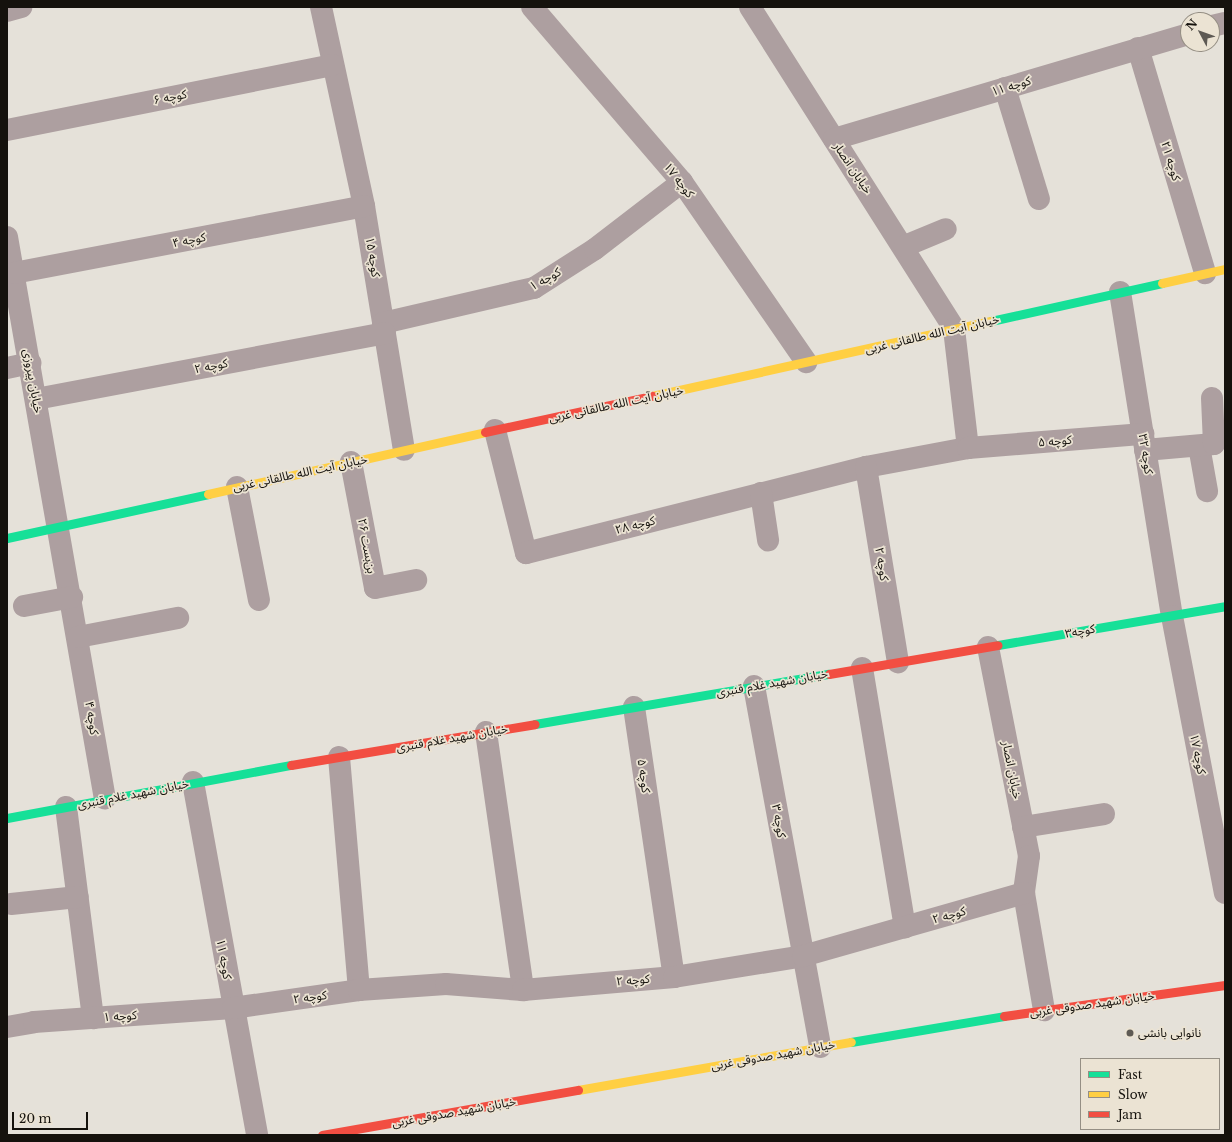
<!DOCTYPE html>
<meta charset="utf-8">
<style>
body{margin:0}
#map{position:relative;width:1232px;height:1142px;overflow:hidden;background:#e5e1d9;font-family:"Libre Baskerville","Noto Sans Arabic",serif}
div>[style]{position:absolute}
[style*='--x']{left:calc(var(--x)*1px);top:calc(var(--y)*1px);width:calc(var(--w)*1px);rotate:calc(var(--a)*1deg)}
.street>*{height:22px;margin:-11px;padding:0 11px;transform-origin:11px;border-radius:11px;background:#ad9fa0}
.fast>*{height:9px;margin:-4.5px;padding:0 4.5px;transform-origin:4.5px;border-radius:4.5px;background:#16e098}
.slow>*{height:9px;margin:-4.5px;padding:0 4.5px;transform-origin:4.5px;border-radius:4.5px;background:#ffcf43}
.jam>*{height:9px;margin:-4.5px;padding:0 4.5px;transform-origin:4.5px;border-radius:4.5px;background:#f24e42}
.dots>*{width:11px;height:11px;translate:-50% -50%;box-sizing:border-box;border:2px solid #ebe3d3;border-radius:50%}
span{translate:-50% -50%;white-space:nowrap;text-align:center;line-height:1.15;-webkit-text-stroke:3.5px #ebe3d3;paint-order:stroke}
.street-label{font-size:12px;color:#15120d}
.poi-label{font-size:12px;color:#15120d}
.left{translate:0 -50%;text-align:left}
.frame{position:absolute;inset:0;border:8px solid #15120d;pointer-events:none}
.legend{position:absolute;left:1080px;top:1058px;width:140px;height:72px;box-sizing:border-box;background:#ebe3d3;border:1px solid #958f84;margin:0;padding:5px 7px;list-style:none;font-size:12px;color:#15120d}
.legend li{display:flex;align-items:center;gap:8px;height:20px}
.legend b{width:20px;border:1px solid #958f84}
.north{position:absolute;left:1180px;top:12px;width:40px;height:40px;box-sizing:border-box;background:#ebe3d3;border:1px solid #958f84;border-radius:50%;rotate:311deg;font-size:11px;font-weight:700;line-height:16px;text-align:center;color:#15120d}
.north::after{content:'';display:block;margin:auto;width:14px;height:18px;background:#5e5a54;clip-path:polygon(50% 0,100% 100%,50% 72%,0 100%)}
.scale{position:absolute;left:12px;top:1112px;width:76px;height:18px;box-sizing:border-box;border:2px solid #15120d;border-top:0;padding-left:5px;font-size:12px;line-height:14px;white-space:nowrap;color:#15120d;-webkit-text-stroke:3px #ebe3d3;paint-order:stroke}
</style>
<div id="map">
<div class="street">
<div style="--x:321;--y:7;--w:204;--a:77.8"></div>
<div style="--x:364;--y:206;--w:247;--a:80.7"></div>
<div style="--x:532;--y:7;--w:230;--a:49.4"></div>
<div style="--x:682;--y:182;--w:219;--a:55.4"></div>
<div style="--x:750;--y:7;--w:381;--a:57.6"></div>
<div style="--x:954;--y:329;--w:120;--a:83.3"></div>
<div style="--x:7;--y:11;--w:15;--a:-16"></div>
<div style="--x:1212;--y:26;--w:13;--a:-13"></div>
<div style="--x:1138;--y:48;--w:235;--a:73.4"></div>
<div style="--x:1005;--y:88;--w:116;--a:73"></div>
<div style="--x:7;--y:130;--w:332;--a:-11.3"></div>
<div style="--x:834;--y:139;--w:369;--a:-16.5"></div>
<div style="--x:7;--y:237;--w:570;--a:80.11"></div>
<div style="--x:905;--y:246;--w:44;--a:-22.5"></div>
<div style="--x:14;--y:273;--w:356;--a:-10.8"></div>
<div style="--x:1120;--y:292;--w:328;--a:80.9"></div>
<div style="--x:1172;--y:616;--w:282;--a:79.2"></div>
<div style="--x:383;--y:323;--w:155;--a:-13.1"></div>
<div style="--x:534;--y:288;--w:72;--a:-32.6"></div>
<div style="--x:595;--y:249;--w:110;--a:-37.6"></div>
<div style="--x:7;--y:368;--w:24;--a:-12"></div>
<div style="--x:36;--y:399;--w:355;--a:-10.7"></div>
<div style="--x:495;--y:430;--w:127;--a:75.9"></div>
<div style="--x:526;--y:553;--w:351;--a:-14.2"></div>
<div style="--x:866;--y:467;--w:104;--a:-10.6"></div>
<div style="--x:968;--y:448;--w:176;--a:-4.6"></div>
<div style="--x:1199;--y:446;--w:46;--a:79.9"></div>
<div style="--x:1145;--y:450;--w:69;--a:-5"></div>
<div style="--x:1214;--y:444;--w:46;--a:-92.5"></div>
<div style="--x:351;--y:462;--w:128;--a:79.2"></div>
<div style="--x:375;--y:588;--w:42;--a:-11"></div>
<div style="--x:866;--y:467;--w:198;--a:80.7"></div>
<div style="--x:237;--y:487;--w:115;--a:79"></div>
<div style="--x:761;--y:493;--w:48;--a:81.5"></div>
<div style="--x:24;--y:606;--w:49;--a:-10.6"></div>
<div style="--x:78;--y:637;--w:102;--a:-10.8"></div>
<div style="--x:988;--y:647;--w:213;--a:78.9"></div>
<div style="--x:1029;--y:856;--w:37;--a:98"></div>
<div style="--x:1024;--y:893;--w:119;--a:80.3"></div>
<div style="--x:862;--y:668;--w:263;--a:80.6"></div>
<div style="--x:754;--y:686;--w:367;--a:79.6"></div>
<div style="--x:634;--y:707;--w:273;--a:81.6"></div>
<div style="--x:486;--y:732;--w:261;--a:81.8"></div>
<div style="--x:339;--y:757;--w:234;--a:85.1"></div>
<div style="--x:193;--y:782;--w:359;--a:79.7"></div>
<div style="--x:66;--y:807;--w:213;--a:82.7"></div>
<div style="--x:1023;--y:827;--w:82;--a:-9.1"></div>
<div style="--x:11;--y:904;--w:67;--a:-6"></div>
<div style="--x:7;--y:1027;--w:27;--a:-10"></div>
<div style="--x:34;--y:1022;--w:199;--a:-4"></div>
<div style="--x:233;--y:1008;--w:127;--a:-8.1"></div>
<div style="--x:359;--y:990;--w:87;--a:-3.9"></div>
<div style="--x:446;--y:984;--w:77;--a:4.5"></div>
<div style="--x:523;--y:990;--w:152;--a:-4.9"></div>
<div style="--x:674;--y:977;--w:131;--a:-9.2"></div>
<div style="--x:803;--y:956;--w:230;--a:-15.9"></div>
</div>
<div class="fast">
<div style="--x:991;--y:321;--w:175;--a:-12.5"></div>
<div style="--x:7;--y:538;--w:206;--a:-12.3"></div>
<div style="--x:998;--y:645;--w:230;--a:-9.7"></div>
<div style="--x:535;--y:724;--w:298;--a:-9.7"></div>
<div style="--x:7;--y:818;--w:289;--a:-10.6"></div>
<div style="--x:851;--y:1042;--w:155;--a:-9.6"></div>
</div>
<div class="slow">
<div style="--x:1162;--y:283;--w:65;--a:-12.5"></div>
<div style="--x:652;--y:396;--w:347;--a:-12.5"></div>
<div style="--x:208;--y:494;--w:284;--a:-12.6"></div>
<div style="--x:578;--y:1090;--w:277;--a:-10"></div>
</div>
<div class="jam">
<div style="--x:485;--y:432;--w:171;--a:-12.2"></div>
<div style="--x:829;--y:674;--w:171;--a:-9.7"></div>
<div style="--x:291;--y:765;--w:247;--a:-9.5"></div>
<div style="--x:1004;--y:1016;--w:223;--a:-8"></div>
<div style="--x:322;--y:1135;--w:260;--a:-10"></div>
</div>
<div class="dots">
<div style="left:1130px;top:1033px;background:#5e5a54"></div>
</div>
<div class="street-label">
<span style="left:1011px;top:86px;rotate:-17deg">کوچه ۱۱</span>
<span style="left:170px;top:97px;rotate:-11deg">کوچه ۶</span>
<span style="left:1171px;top:161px;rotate:73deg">کوچه ۲۱</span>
<span style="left:853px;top:168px;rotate:56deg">خیابان انصار</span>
<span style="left:679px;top:180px;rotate:52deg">کوچه ۱۷</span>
<span style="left:189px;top:240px;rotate:-11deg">کوچه ۴</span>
<span style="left:373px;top:257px;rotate:81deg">کوچه ۱۵</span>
<span style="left:545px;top:279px;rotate:-29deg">کوچه ۱</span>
<span style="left:932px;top:334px;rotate:-13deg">خیابان آیت الله طالقانی غربی</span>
<span style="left:211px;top:366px;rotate:-11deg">کوچه ۲</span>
<span style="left:33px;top:381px;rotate:80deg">خیابان پیروزی</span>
<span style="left:616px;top:404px;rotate:-12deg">خیابان آیت الله طالقانی غربی</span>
<span style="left:1055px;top:441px;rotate:-5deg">کوچه ۵</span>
<span style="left:1146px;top:454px;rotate:81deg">کوچه ۳۲</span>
<span style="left:300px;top:473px;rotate:-12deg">خیابان آیت الله طالقانی غربی</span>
<span style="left:635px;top:525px;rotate:-14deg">کوچه ۲۸</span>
<span style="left:367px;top:546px;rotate:80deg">بن‌بست ۲۶</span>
<span style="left:882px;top:564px;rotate:81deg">کوچه ۲</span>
<span style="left:1080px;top:631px;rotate:-10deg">کوچه۳</span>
<span style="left:772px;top:683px;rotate:-10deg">خیابان شهید غلام قنبری</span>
<span style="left:92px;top:718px;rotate:81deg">کوچه ۴</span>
<span style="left:452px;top:738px;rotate:-10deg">خیابان شهید غلام قنبری</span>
<span style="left:1198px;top:754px;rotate:79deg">کوچه ۱۷</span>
<span style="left:1012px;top:770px;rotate:79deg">خیابان انصار</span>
<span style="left:644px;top:776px;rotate:82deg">کوچه ۵</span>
<span style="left:133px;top:794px;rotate:-11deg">خیابان شهید غلام قنبری</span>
<span style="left:779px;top:821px;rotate:80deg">کوچه ۳</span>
<span style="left:949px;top:915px;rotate:-16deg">کوچه ۲</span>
<span style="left:224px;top:959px;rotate:80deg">کوچه ۱۱</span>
<span style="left:633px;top:980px;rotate:-5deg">کوچه ۲</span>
<span style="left:310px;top:997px;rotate:-8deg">کوچه ۲</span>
<span style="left:1092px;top:1004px;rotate:-8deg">خیابان شهید صدوقی غربی</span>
<span style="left:120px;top:1016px;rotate:-4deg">کوچه ۱</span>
<span style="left:773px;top:1055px;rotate:-10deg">خیابان شهید صدوقی غربی</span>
<span style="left:454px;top:1112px;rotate:-10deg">خیابان شهید صدوقی غربی</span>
</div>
<div class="poi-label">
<span class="left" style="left:1138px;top:1033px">نانوایی بانشی</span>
</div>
<div class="frame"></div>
<ul class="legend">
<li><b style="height:5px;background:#16e098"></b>Fast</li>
<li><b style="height:5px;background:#ffcf43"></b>Slow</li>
<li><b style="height:5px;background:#f24e42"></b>Jam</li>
</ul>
<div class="north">N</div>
<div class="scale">20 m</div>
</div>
